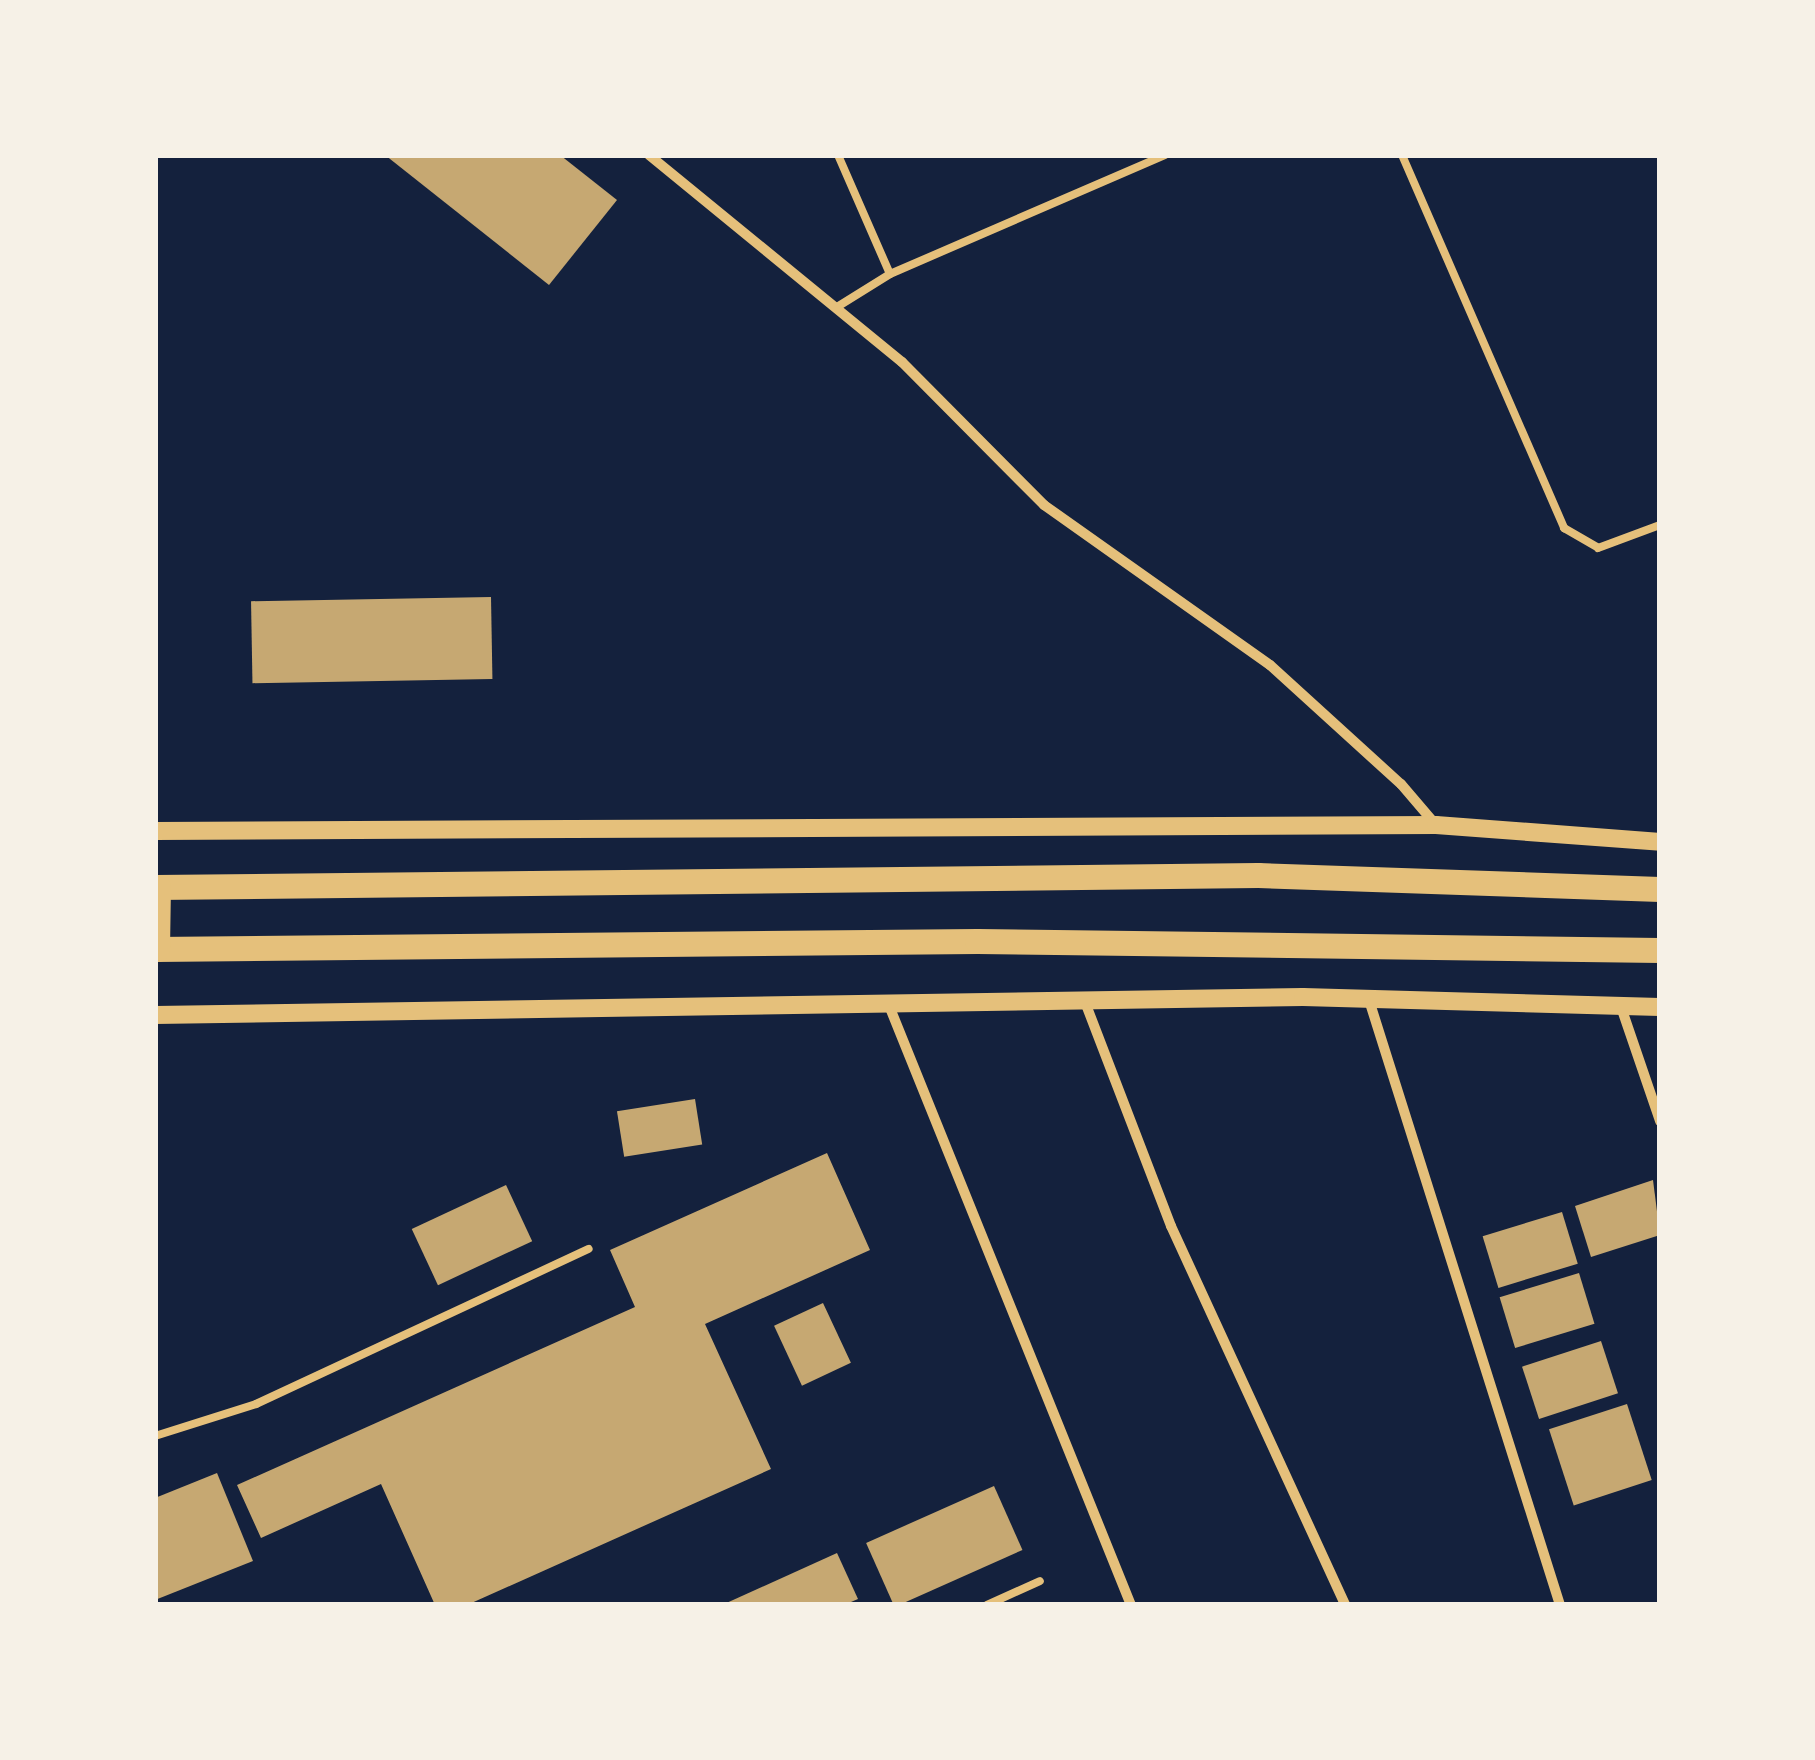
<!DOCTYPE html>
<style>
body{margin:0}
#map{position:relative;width:1815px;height:1760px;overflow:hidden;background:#14213d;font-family:Lato,sans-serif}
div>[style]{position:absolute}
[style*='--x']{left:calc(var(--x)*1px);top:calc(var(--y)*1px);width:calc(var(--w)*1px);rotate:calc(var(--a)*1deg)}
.building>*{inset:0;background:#c6a872;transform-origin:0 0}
.service>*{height:8px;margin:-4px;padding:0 4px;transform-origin:4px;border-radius:4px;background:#e5c07b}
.minor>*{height:10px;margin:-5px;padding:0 5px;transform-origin:5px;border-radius:5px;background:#e5c07b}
.tertiary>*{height:18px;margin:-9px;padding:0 9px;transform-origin:9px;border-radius:9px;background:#e5c07b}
.primary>*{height:25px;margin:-12.5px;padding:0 12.5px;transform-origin:12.5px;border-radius:12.5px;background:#e5c07b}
span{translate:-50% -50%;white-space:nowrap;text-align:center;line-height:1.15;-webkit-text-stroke:8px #f6f1e7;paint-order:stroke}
.frame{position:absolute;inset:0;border:158px solid #f6f1e7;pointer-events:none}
</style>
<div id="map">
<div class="building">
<div style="clip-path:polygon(385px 155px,560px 155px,617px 200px,549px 285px)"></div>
<div style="left:491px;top:597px;width:82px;height:240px;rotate:89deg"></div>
<div style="left:695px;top:1099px;width:46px;height:79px;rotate:81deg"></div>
<div style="clip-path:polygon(827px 1153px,870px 1250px,705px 1324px,771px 1469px,467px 1605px,435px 1605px,381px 1484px,261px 1538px,237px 1485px,635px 1307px,610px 1250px)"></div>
<div style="clip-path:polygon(1653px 1180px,1660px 1235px,1591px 1257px,1575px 1206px)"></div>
<div style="left:506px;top:1185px;width:62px;height:104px;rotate:65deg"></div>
<div style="left:1562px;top:1212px;width:54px;height:83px;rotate:73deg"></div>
<div style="left:1579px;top:1273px;width:53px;height:83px;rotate:73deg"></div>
<div style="left:823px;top:1303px;width:66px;height:54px;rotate:65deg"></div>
<div style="left:1601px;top:1341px;width:55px;height:83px;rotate:72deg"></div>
<div style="left:1627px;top:1404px;width:80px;height:82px;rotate:72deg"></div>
<div style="clip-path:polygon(217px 1473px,253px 1561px,155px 1600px,155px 1498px)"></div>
<div style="left:994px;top:1486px;width:70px;height:140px;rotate:66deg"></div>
<div style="clip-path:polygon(837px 1553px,858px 1599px,844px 1605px,722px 1605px)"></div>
</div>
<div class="service">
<div style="--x:838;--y:155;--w:130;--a:66.4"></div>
<div style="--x:1402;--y:155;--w:407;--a:66.5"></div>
<div style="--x:1564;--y:528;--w:39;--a:30"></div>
<div style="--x:1598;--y:548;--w:66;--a:-20.4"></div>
<div style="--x:837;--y:307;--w:62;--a:-31.9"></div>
<div style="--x:890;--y:274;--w:300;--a:-23.4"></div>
<div style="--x:155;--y:1436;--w:106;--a:-17.6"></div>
<div style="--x:256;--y:1404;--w:367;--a:-25"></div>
<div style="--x:987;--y:1605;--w:58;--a:-24.4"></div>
</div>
<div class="minor">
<div style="--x:649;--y:155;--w:327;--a:39.3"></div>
<div style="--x:902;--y:362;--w:202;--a:45.2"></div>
<div style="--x:1044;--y:505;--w:277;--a:35.3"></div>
<div style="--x:1270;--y:665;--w:177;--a:42.3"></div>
<div style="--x:1401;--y:784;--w:52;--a:49.6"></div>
<div style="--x:1369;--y:1000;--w:634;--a:72.48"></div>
<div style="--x:1085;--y:1002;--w:240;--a:69"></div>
<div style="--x:1171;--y:1226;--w:417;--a:65.3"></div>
<div style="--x:888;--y:1003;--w:649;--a:68.02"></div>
<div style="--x:1620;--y:1004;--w:124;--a:71.1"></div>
</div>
<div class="tertiary">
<div style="--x:155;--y:831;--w:1281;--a:-0.27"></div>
<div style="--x:1436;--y:825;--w:225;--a:4.3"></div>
<div style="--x:155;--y:1015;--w:1148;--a:-0.9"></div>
<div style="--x:1303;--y:997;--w:357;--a:1.6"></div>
</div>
<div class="primary">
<div style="--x:155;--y:887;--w:1103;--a:-0.62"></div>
<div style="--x:1258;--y:875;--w:402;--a:2"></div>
<div style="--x:155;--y:949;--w:822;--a:-0.56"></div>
<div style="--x:977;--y:941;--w:683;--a:0.75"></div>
<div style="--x:157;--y:949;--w:62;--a:-89.1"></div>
</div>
<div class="frame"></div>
</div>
